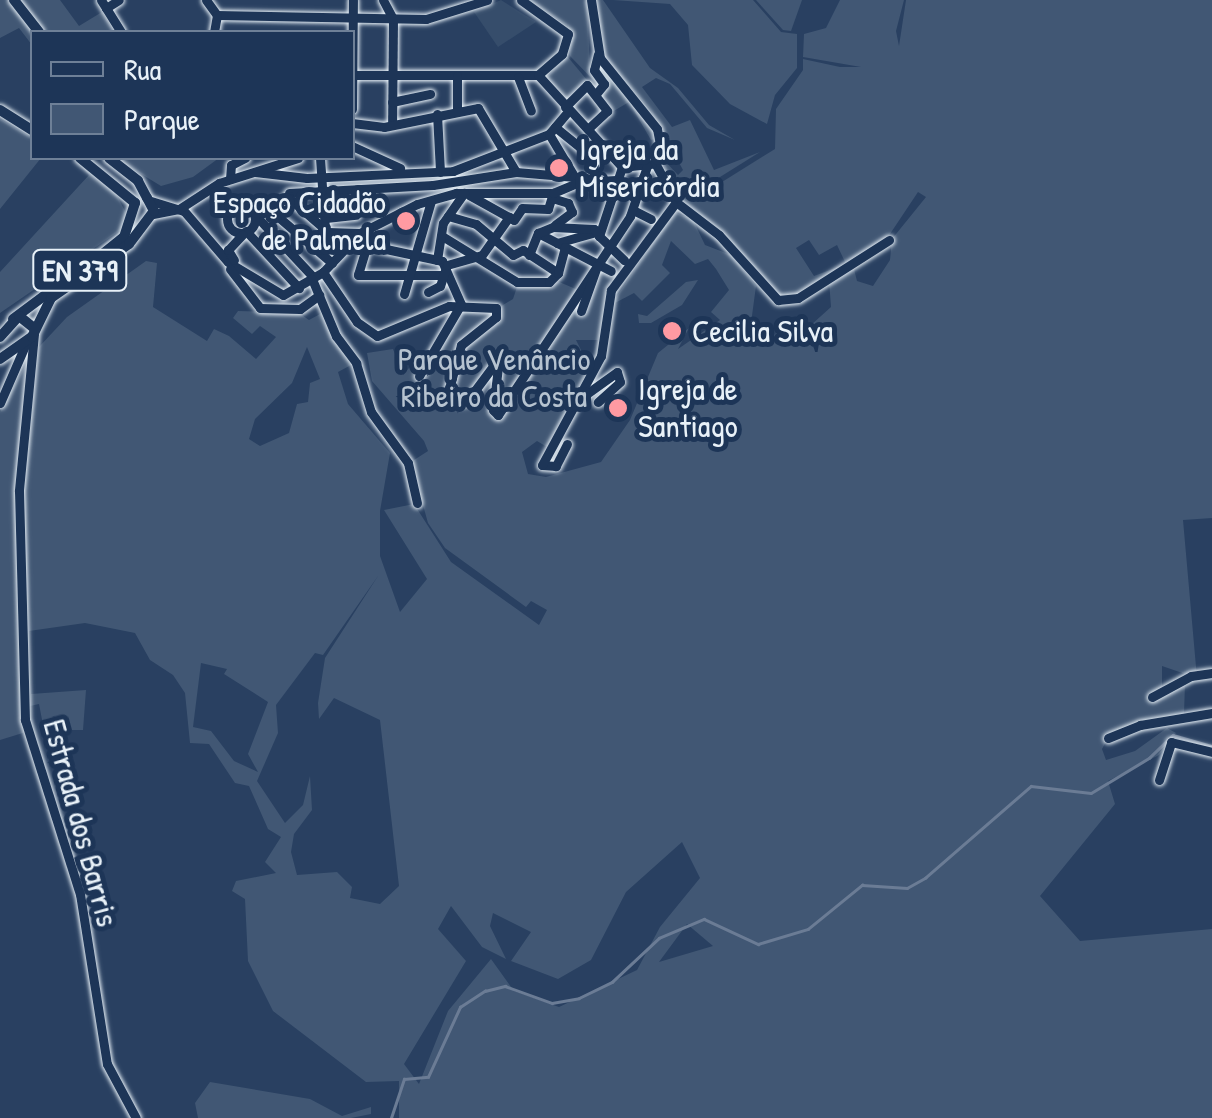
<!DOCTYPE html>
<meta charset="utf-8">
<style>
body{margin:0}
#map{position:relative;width:1212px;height:1118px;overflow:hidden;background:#294061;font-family:"Patrick Hand",sans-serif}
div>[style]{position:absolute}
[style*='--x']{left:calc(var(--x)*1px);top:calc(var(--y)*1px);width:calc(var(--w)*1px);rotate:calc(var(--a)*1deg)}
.built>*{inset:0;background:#364d6b}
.green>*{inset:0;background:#415774}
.stream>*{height:2.5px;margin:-1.25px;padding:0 1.25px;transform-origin:1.25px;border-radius:1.25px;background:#6b7c95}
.roads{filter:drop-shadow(0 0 2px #e8f1f8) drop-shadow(0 0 2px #e8f1f8)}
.minor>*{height:9px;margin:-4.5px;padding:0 4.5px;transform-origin:4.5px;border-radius:4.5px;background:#1d3557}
.minor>.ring{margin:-4.5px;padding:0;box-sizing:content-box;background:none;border:9px solid #1d3557;border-radius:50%}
.major>*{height:10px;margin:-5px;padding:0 5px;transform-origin:5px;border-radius:5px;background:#1d3557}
.dots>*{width:28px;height:28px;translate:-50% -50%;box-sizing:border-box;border:5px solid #1d3557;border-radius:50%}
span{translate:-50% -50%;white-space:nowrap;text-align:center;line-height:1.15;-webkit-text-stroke:10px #1d3557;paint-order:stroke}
.shield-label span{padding:2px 8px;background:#1d3557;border:2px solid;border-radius:8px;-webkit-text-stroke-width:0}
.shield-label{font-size:30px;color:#e8f1f8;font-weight:700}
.poi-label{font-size:32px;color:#e8f1f8}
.left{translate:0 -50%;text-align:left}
.right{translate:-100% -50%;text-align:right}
.park-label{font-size:32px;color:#b6c3d0}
.street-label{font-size:32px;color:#e8f1f8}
.legend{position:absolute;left:30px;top:30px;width:325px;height:130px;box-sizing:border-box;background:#1d3557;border:2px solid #6e8097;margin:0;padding:12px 18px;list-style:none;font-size:30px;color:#e8f1f8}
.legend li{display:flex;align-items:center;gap:20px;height:50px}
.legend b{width:50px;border:2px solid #6e8097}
</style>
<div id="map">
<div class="built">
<div style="clip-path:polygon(501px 0,536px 22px,498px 47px,474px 12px)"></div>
</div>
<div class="green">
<div style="clip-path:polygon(0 0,10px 0,34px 32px,32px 45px,19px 28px,0 38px)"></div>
<div style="clip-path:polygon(19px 0,60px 0,79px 26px,102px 12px,114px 32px,44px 32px)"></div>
<div style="clip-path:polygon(530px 0,587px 0,590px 69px,599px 86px,570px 56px,568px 26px)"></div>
<div style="clip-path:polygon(evenodd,595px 0,603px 0,650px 68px,678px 88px,709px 125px,735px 140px,707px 128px,670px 84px,656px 78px,642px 87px,672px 127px,690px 120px,714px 170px,760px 152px,712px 182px,714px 187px,775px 149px,776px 109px,803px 70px,803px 59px,840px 67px,861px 67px,803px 57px,804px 34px,826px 28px,840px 0,904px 0,896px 31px,899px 46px,906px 0,1212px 0,1212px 518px,1183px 520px,1197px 678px,1162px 666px,1162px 695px,1185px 684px,1184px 714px,1110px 734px,1102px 749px,1106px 760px,1135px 751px,1167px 728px,1176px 733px,1159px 755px,1108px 781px,1115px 804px,1040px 896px,1080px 941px,1212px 929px,1212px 1118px,399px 1118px,399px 1081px,366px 1082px,273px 1011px,248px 961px,245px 899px,232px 891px,236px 881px,276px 873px,265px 862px,281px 837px,268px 829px,249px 786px,235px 783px,209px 744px,190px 743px,185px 693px,173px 675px,150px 660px,135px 633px,85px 623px,29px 631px,24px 518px,26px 732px,0 740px,0 412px,30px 357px,26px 473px,39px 347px,67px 317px,146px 261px,157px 263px,153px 307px,207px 341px,214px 329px,229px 336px,256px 359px,276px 337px,260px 326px,252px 334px,233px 318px,238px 311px,299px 313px,309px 320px,322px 313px,353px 364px,338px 372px,348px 404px,390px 453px,380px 511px,380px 556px,400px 612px,427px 579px,384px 510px,414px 504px,451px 562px,539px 625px,547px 610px,531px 601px,526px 607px,445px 548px,428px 523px,411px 462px,428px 451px,424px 441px,372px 381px,367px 353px,393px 349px,403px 375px,415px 361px,419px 373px,461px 312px,498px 308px,513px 299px,518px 284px,557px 281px,578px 290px,597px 265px,612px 276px,598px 340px,576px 340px,589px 366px,574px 397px,559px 389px,558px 404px,567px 409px,547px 447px,537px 441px,522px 452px,528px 474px,546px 477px,601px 462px,630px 420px,658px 353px,689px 328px,678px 349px,720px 320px,711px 312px,729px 290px,716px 269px,708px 259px,695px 264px,671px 241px,662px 265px,670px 273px,642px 301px,634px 293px,611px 305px,674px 212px,693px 220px,705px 245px,731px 255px,756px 286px,749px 338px,773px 336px,788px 322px,811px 325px,831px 307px,829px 280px,854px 269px,857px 281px,873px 286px,890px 260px,892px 239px,926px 197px,918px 192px,886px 240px,799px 295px,781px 297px,723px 232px,673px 193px,662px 158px,678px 175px,683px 170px,650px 109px,603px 56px,595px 0,809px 240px,819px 255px,837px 245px,846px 264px,814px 276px,796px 248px,809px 240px,595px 0,307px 347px,320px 379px,310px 383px,308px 402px,297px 404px,289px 433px,260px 446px,249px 439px,255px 419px,292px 383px,307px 347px,595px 0,378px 576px,325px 658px,318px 703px,319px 719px,334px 698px,380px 720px,399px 886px,380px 904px,350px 898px,352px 887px,337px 872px,297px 875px,291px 852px,294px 834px,312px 810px,310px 776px,303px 805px,285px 823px,257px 781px,278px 733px,276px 705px,315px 653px,323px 655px,378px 576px,595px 0,201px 663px,227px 669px,224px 674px,268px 702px,248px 754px,258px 772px,234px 761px,211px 731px,193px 727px,201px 663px,595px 0,682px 842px,700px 878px,660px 927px,637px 970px,559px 1007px,514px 991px,491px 959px,448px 1011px,419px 1084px,404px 1064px,466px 961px,438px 929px,451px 906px,482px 947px,506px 959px,490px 926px,493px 913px,531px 932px,511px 961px,558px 979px,591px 960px,626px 892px,682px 842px,595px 0,687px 924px,713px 946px,659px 962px,687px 924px)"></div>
<div style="clip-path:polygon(613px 0,753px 0,781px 32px,797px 34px,797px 68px,775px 95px,767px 124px,730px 104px,692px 65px,688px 25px,670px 4px)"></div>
<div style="clip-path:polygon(756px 0,802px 0,791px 31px,783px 30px)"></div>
<div style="clip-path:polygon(567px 56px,587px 80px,565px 102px,546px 78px)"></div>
<div style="clip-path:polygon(597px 63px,645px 109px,657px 138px,651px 140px,629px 102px,612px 112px,601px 97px,609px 82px)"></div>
<div style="clip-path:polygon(0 119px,32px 138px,32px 158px,41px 158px,0 209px)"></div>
<div style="clip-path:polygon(115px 158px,240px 158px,219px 158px,193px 177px,161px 186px)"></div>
<div style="clip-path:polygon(78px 163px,115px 192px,126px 213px,122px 229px,0 313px,0 272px,89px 175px)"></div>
<div style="clip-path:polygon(698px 280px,682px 305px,651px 323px,639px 323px,638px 314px,647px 316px,686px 282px)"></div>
<div style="clip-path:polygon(86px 690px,83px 730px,44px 730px,39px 704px,30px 706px,31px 694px)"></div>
<div style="clip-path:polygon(210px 1082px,310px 1099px,342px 1116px,371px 1107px,371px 1114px,351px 1118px,198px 1118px,195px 1103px)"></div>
</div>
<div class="stream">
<div style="--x:391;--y:1118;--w:41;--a:-71.6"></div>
<div style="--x:404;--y:1079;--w:24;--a:-5"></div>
<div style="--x:428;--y:1077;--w:77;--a:-65.4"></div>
<div style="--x:460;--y:1007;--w:30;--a:-33"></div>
<div style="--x:485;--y:991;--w:21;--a:-14"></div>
<div style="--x:505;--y:986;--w:50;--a:19.9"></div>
<div style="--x:552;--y:1003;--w:27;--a:-10"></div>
<div style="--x:579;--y:998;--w:37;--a:-26"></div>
<div style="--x:612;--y:982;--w:64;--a:-43.1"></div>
<div style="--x:659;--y:938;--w:49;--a:-22.9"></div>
<div style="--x:704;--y:919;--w:60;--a:24.8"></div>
<div style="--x:758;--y:944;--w:52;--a:-16.7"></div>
<div style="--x:808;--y:929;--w:70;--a:-39.2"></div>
<div style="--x:862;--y:885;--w:45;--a:3.8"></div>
<div style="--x:907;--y:888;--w:21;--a:-29"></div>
<div style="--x:925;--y:878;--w:140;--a:-41"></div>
<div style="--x:1031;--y:786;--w:60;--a:6.7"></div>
<div style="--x:1091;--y:793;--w:68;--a:-31.1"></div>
<div style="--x:1149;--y:758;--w:33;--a:-44"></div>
<div style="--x:1173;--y:735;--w:41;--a:15.8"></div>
</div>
<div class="roads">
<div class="minor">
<div style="--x:101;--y:0;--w:9;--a:58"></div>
<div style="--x:106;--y:8;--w:15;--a:-32"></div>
<div style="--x:206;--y:0;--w:19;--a:54"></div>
<div style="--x:383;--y:0;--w:21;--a:62"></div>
<div style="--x:393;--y:19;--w:105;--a:90.5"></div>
<div style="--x:521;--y:0;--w:58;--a:35.9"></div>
<div style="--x:568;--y:34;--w:21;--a:107"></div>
<div style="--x:562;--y:54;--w:32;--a:139"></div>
<div style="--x:591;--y:0;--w:59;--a:81.2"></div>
<div style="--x:600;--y:58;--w:91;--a:51.2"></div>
<div style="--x:657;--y:129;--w:20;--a:79"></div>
<div style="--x:661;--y:149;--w:15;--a:113"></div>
<div style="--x:106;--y:8;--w:28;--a:58"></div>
<div style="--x:217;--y:15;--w:209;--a:1.1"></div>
<div style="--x:426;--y:19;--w:64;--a:-17.3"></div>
<div style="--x:214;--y:32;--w:17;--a:-80"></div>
<div style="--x:352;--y:75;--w:186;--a:0"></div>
<div style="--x:538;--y:75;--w:125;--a:47.6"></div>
<div style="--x:457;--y:76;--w:34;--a:90"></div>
<div style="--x:518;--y:77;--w:36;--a:69"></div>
<div style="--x:596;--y:94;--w:13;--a:-51"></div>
<div style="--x:604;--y:84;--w:17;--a:-126"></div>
<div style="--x:594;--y:70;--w:16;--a:-76"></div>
<div style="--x:392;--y:102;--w:39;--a:-12"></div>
<div style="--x:565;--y:107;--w:31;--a:-45"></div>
<div style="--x:587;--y:85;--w:33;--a:52"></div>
<div style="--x:607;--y:111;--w:26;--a:137"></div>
<div style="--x:352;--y:109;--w:109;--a:-89.5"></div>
<div style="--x:437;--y:114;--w:58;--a:87"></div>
<div style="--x:352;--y:123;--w:32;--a:7"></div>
<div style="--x:384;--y:127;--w:96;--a:-11.4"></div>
<div style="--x:478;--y:108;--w:74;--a:59.3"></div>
<div style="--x:555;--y:127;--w:40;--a:39"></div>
<div style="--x:586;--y:152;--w:19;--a:-6"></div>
<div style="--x:549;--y:134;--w:49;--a:59.2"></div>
<div style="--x:352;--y:146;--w:53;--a:24.6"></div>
<div style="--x:320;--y:158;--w:72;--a:86"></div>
<div style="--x:655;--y:163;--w:44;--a:61.7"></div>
<div style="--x:676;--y:202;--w:54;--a:37.5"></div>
<div style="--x:719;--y:235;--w:88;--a:47.8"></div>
<div style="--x:778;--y:300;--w:20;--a:-6"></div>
<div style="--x:798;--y:298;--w:108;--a:-32.5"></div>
<div style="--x:622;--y:167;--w:73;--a:108.4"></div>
<div style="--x:599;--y:236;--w:35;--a:44"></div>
<div style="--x:622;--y:167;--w:30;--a:-6"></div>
<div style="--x:255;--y:172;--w:52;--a:6.6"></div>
<div style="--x:307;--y:178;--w:146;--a:-2.7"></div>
<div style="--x:453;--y:171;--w:103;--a:-21.1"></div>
<div style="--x:549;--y:134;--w:30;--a:-50"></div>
<div style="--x:230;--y:179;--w:14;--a:-86"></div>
<div style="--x:231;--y:165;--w:16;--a:-27"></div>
<div style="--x:289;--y:193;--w:144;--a:-3.2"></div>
<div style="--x:433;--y:185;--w:84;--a:-8.9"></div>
<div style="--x:516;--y:172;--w:71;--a:4.8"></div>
<div style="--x:469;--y:195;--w:51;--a:29.1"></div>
<div style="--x:514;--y:220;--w:14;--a:-56"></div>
<div style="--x:522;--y:208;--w:26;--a:2"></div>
<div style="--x:548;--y:209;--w:17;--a:-73"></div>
<div style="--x:289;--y:196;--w:38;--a:147"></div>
<div style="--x:257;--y:217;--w:83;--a:46.9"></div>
<div style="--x:289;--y:198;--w:52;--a:41.1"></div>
<div style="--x:328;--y:232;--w:32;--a:2"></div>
<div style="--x:360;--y:233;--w:14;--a:60"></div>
<div style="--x:367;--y:245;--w:77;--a:12"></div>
<div style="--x:442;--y:261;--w:47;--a:66.2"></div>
<div style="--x:552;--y:198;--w:17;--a:17"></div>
<div style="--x:568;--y:203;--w:10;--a:66"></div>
<div style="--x:572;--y:212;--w:21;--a:143"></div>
<div style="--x:151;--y:201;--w:34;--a:17"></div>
<div style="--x:184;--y:211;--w:67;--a:49.2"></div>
<div style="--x:228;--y:262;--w:64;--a:31"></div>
<div style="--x:283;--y:295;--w:46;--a:-29.9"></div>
<div style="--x:323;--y:272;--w:54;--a:-46.5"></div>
<div style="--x:360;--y:233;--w:64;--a:-27"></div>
<div style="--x:417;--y:204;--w:41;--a:-15.8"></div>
<div style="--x:456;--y:193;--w:97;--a:0"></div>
<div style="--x:553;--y:193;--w:28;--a:-23"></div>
<div style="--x:579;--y:182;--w:37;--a:-3"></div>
<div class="ring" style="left:227px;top:205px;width:19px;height:19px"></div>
<div style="--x:269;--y:209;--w:83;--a:40.6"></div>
<div style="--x:633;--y:210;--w:20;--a:27"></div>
<div style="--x:153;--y:214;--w:26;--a:-11"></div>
<div style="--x:179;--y:209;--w:48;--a:-33"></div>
<div style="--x:219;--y:183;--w:83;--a:-17.6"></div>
<div style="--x:448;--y:216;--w:29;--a:16"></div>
<div style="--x:476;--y:224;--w:48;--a:40"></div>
<div style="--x:513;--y:255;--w:11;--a:-27"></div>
<div style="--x:523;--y:250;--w:42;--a:33.3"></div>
<div style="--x:326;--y:218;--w:30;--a:-6"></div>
<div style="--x:246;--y:231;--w:78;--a:47.1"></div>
<div style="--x:538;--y:233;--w:82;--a:27.5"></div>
<div style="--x:442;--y:236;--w:88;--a:31.5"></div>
<div style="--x:517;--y:282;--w:32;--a:0"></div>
<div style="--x:549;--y:282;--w:13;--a:-45"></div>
<div style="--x:557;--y:243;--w:37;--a:-16"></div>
<div style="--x:367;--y:245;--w:31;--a:107"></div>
<div style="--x:358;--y:275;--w:84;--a:0"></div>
<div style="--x:529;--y:255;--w:24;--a:-68"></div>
<div style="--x:538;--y:233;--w:16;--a:-22"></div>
<div style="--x:553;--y:227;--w:41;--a:2.8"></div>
<div style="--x:594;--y:229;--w:9;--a:54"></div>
<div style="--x:234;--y:260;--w:12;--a:-121"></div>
<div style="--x:228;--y:250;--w:21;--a:-47"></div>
<div style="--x:437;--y:260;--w:37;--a:-81"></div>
<div style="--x:443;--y:223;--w:37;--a:-55"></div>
<div style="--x:230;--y:269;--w:49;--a:52.4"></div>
<div style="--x:260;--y:308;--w:40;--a:1.4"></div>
<div style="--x:300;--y:309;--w:24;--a:-36"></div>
<div style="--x:323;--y:272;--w:60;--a:55.8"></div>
<div style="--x:357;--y:322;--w:24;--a:35"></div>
<div style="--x:377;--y:336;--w:78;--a:-22.6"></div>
<div style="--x:449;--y:306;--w:47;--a:2.4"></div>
<div style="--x:496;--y:308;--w:9;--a:90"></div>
<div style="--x:496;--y:317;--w:45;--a:141.3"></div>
<div style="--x:461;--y:345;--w:46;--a:105.3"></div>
<div style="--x:449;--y:389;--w:16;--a:55"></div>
<div style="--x:458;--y:402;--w:9;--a:-6"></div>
<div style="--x:467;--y:401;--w:54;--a:-53.3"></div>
<div style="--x:499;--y:358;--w:52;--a:96.6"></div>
<div style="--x:493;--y:410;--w:7;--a:45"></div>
<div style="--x:498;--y:415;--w:239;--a:-56.4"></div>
<div style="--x:630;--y:216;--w:53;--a:-71.2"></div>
<div style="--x:558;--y:273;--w:27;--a:-75"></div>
<div style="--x:312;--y:279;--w:62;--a:67.2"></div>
<div style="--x:336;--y:336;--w:34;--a:53"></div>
<div style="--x:356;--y:363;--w:51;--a:73"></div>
<div style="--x:371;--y:412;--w:63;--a:54"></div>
<div style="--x:408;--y:463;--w:41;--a:77.3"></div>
<div style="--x:428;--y:292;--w:13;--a:-27"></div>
<div style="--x:440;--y:286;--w:22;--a:-72"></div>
<div style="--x:447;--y:265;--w:36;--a:-16"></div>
<div style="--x:482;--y:255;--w:47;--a:-54.6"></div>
<div style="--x:404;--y:294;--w:97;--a:-73.8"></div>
<div style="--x:581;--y:311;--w:48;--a:-70.4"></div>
<div style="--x:34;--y:334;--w:158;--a:95.5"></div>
<div style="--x:19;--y:491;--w:229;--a:88.5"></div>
<div style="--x:25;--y:720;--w:182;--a:72.5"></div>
<div style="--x:80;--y:894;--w:172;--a:81"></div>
<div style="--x:107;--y:1064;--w:61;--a:61.8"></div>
<div style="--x:419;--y:376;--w:83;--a:-59.7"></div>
<div style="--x:578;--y:400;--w:48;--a:-35.7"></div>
<div style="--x:617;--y:372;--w:10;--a:73"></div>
<div style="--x:620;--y:382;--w:30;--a:138"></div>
<div style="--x:0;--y:403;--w:68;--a:-66.5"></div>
<div style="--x:567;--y:444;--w:25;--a:117"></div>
<div style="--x:556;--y:466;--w:14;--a:-176"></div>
<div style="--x:542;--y:465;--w:124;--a:-61.6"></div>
<div style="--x:601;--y:356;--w:67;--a:-81.4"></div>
<div style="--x:611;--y:290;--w:109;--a:-53.5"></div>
<div style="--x:1152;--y:697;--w:44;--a:-28.3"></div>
<div style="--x:1191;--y:676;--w:21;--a:-8"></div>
<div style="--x:1108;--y:738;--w:35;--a:-22"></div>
<div style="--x:1140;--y:725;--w:73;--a:-9.5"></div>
<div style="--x:1159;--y:780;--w:40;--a:-72"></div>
<div style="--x:1171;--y:742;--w:42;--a:13.7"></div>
</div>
<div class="major">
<div style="--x:14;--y:0;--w:41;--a:52"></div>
<div style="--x:0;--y:110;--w:38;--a:32"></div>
<div style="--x:80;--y:158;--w:71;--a:39.3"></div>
<div style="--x:109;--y:158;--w:37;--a:38"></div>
<div style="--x:138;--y:181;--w:19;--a:62"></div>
<div style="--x:99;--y:257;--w:32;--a:-39"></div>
<div style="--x:124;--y:237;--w:36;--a:-72"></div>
<div style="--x:13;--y:319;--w:64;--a:-36.7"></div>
<div style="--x:0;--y:337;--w:28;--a:-48"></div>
<div style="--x:19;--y:316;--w:21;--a:39"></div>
<div style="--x:0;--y:359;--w:39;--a:-35"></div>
<div style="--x:32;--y:337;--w:43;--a:-64"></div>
<div style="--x:51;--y:298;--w:95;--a:-34.7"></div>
<div style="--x:129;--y:244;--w:41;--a:-52.9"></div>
<div style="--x:154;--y:211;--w:15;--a:-118"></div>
</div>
</div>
<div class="dots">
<div style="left:559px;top:168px;background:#ff9aa2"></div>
<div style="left:406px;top:221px;background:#ff9aa2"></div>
<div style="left:672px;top:331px;background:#ff9aa2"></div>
<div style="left:618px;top:408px;background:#ff9aa2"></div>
</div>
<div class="shield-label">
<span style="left:80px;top:270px">EN 379</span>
</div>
<div class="poi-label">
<span class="left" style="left:579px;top:168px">Igreja da<br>Misericórdia</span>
<span class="right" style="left:386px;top:221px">Espaço Cidadão<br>de Palmela</span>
<span class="left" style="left:692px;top:331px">Cecilia Silva</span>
<span class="left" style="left:638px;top:408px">Igreja de<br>Santiago</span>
</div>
<div class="park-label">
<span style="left:494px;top:378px">Parque Venâncio<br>Ribeiro da Costa</span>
</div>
<div class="street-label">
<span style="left:81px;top:823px;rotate:75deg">Estrada dos Barris</span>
</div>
<ul class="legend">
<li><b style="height:12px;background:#1d3557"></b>Rua</li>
<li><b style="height:28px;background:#415774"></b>Parque</li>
</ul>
</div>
